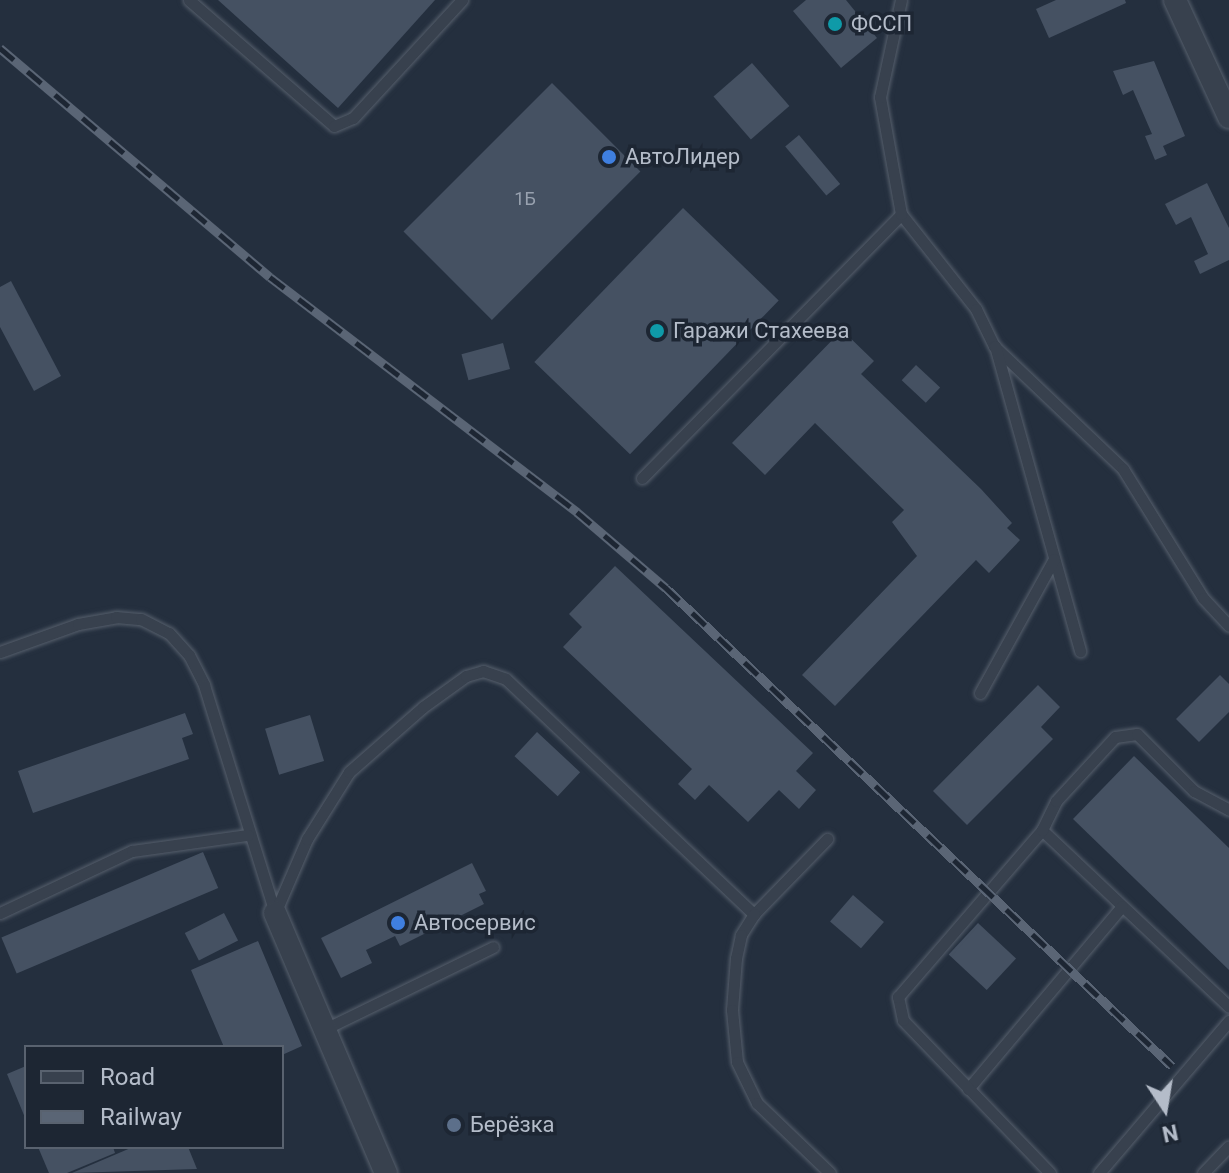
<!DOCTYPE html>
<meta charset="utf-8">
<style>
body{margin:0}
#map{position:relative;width:1229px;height:1173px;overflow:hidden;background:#242f3e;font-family:Roboto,sans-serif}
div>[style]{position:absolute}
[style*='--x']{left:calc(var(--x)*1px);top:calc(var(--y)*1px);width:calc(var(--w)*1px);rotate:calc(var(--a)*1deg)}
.building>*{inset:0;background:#455162;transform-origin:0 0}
.roads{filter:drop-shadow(0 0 2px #565f6c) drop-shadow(0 0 2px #565f6c)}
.service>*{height:11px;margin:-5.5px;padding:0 5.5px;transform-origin:5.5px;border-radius:5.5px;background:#38414e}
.minor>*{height:22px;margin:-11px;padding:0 11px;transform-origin:11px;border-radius:11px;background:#38414e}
.rail>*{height:9px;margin-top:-4.5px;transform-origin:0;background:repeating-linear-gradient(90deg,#1d2633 0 18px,#5a6575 0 36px);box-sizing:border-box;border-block:2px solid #5a6575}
.dots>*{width:22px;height:22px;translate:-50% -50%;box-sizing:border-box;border:4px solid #1d2633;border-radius:50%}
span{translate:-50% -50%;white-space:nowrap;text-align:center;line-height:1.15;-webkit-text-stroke:7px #1d2633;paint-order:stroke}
.number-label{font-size:18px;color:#98a1af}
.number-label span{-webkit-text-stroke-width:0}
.poi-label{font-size:22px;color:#b4bcc9}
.left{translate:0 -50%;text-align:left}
.legend{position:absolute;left:24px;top:1045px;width:260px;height:104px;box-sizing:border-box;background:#1d2633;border:2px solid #59626f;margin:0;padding:10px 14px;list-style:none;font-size:24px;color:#b4bcc9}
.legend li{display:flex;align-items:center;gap:16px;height:40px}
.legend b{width:40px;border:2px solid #59626f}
.north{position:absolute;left:1125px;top:1069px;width:80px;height:80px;-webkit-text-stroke:6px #1d2633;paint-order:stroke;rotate:168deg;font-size:22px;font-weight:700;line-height:32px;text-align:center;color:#b4bcc9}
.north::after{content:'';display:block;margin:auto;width:28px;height:36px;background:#b4bcc9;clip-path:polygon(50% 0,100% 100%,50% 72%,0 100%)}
</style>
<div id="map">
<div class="building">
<div style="clip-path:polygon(218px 0,435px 0,338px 108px)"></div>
<div style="clip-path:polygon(806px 0,846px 0,877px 38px,841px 68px,793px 11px)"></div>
<div style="clip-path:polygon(1056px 0,1125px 0,1126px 3px,1049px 38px,1036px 9px)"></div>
<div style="clip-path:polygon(1154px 61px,1185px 136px,1163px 146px,1167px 155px,1155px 160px,1145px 136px,1152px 134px,1133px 90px,1123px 95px,1113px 71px)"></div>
<div style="left:752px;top:63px;width:57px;height:51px;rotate:49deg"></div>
<div style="left:552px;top:83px;width:125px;height:210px;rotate:45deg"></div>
<div style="left:799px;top:135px;width:64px;height:18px;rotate:50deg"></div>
<div style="clip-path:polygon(1207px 183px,1229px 228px,1229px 260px,1200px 274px,1194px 261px,1208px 254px,1191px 217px,1176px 225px,1165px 204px)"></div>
<div style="left:683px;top:208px;width:133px;height:214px;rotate:44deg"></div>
<div style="clip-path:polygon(11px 281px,61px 376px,34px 391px,0 327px,0 287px)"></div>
<div style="clip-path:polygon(842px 330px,874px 361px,861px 374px,981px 489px,1012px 523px,1007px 528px,1020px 540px,989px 573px,976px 560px,835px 706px,802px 675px,917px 556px,892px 522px,904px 510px,815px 423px,765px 475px,732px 443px)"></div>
<div style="left:503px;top:343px;width:27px;height:43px;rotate:75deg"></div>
<div style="left:916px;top:365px;width:33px;height:21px;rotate:43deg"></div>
<div style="clip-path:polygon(615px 566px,813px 753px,796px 771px,816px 790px,799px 809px,779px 790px,748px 822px,709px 785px,695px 800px,678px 784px,692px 769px,563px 647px,582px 627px,569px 614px)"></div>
<div style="clip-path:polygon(1220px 675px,1229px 684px,1229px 712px,1199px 742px,1176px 719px)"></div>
<div style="clip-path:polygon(1038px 685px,1060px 707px,1041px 727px,1053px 739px,967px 825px,933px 791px)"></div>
<div style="clip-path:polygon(185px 713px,193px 734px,182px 738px,189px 759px,33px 813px,18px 771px)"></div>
<div style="left:310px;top:715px;width:48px;height:47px;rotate:73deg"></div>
<div style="left:537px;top:732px;width:59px;height:33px;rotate:43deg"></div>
<div style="clip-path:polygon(1134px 756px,1229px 848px,1229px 970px,1073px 819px)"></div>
<div style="left:203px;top:852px;width:39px;height:219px;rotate:67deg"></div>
<div style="clip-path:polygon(472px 863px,486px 891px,479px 894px,484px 904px,400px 946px,395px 936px,366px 950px,372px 963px,341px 978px,321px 938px)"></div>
<div style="left:853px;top:895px;width:41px;height:35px;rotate:41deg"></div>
<div style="left:224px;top:913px;width:31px;height:44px;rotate:63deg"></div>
<div style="left:978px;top:923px;width:52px;height:43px;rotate:43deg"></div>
<div style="clip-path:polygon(258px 941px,302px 1046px,282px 1055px,282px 1047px,224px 1047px,191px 970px)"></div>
<div style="clip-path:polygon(26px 1066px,26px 1120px,7px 1074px)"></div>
<div style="clip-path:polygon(38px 1147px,113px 1147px,115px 1153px,67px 1173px,49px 1173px)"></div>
<div style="clip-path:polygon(133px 1147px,188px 1147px,197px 1169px,72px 1173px)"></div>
</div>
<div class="roads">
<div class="service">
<div style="--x:189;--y:0;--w:192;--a:41"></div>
<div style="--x:334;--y:126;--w:21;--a:-23"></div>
<div style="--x:353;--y:118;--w:161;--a:-47.3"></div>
<div style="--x:901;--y:214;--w:121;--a:51.7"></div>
<div style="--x:976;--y:309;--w:41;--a:64.1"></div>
<div style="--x:994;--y:346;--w:178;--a:43.6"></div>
<div style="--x:1123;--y:469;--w:152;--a:58.2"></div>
<div style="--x:1203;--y:598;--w:38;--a:47"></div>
<div style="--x:995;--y:346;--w:317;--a:74.4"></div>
<div style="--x:642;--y:478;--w:370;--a:-45.5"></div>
<div style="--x:901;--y:214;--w:119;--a:-100.2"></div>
<div style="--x:880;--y:97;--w:99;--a:-77.8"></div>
<div style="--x:0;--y:652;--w:83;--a:-19.7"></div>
<div style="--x:78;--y:624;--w:39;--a:-10"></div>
<div style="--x:116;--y:617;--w:25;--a:5"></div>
<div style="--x:141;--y:619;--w:31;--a:27"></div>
<div style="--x:169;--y:633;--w:30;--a:48"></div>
<div style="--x:189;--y:655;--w:34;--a:63"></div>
<div style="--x:204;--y:685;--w:239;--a:72.7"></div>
<div style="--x:980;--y:693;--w:153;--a:-61.1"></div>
<div style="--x:1042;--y:830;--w:257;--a:43.4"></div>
<div style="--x:0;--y:913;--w:146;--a:-25.2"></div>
<div style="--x:132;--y:851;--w:117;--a:-7.9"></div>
<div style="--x:275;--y:913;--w:81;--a:-66.6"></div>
<div style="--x:307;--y:839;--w:79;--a:-57.9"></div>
<div style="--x:349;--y:772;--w:98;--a:-41.3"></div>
<div style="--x:423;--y:707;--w:53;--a:-35.8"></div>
<div style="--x:466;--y:676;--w:18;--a:-16"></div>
<div style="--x:483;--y:671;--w:24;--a:19"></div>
<div style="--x:506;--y:679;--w:342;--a:43.5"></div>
<div style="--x:754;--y:914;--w:105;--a:-45.8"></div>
<div style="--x:754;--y:914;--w:25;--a:122"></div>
<div style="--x:741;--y:935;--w:24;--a:102"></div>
<div style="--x:736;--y:958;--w:52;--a:94.4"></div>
<div style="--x:732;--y:1010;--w:52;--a:84.5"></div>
<div style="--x:737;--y:1062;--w:46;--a:64"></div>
<div style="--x:757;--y:1103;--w:101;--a:43.8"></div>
<div style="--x:325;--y:1029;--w:187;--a:-26"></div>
<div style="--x:968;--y:1089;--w:239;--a:-49.9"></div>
<div style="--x:1050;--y:1173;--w:212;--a:-133.9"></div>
<div style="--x:903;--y:1020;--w:24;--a:-102"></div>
<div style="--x:898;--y:997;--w:221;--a:-49.2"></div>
<div style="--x:1042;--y:830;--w:32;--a:-64"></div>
<div style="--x:1056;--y:801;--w:87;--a:-47.3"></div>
<div style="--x:1115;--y:737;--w:22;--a:-8"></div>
<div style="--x:1137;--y:734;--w:81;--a:45"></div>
<div style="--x:1194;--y:791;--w:40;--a:28"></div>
<div style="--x:1099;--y:1173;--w:200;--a:-49.5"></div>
<div style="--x:1203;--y:1173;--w:37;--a:-46"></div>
</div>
<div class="minor">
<div style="--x:1175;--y:0;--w:129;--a:65.2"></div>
<div style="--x:275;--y:913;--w:283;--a:66.9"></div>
</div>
</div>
<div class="rail">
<div style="--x:0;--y:48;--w:354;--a:40.3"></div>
<div style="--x:270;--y:277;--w:387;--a:37.4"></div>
<div style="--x:577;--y:512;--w:117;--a:40.5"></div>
<div style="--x:666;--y:588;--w:696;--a:43.37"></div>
</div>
<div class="dots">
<div style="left:835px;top:24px;background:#0f9aa8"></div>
<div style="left:609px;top:157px;background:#3f7fe0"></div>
<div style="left:657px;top:331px;background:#0f9aa8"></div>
<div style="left:398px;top:923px;background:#3f7fe0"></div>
<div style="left:454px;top:1125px;background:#5c6f8a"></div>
</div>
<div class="number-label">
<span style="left:525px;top:199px">1Б</span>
</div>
<div class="poi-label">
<span class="left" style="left:851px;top:24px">ФССП</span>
<span class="left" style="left:625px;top:157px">АвтоЛидер</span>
<span class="left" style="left:673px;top:331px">Гаражи Стахеева</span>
<span class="left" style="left:414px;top:923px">Автосервис</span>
<span class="left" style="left:470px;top:1125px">Берёзка</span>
</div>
<ul class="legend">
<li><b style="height:10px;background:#38414e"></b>Road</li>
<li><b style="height:10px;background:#5a6575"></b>Railway</li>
</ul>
<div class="north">N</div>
</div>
